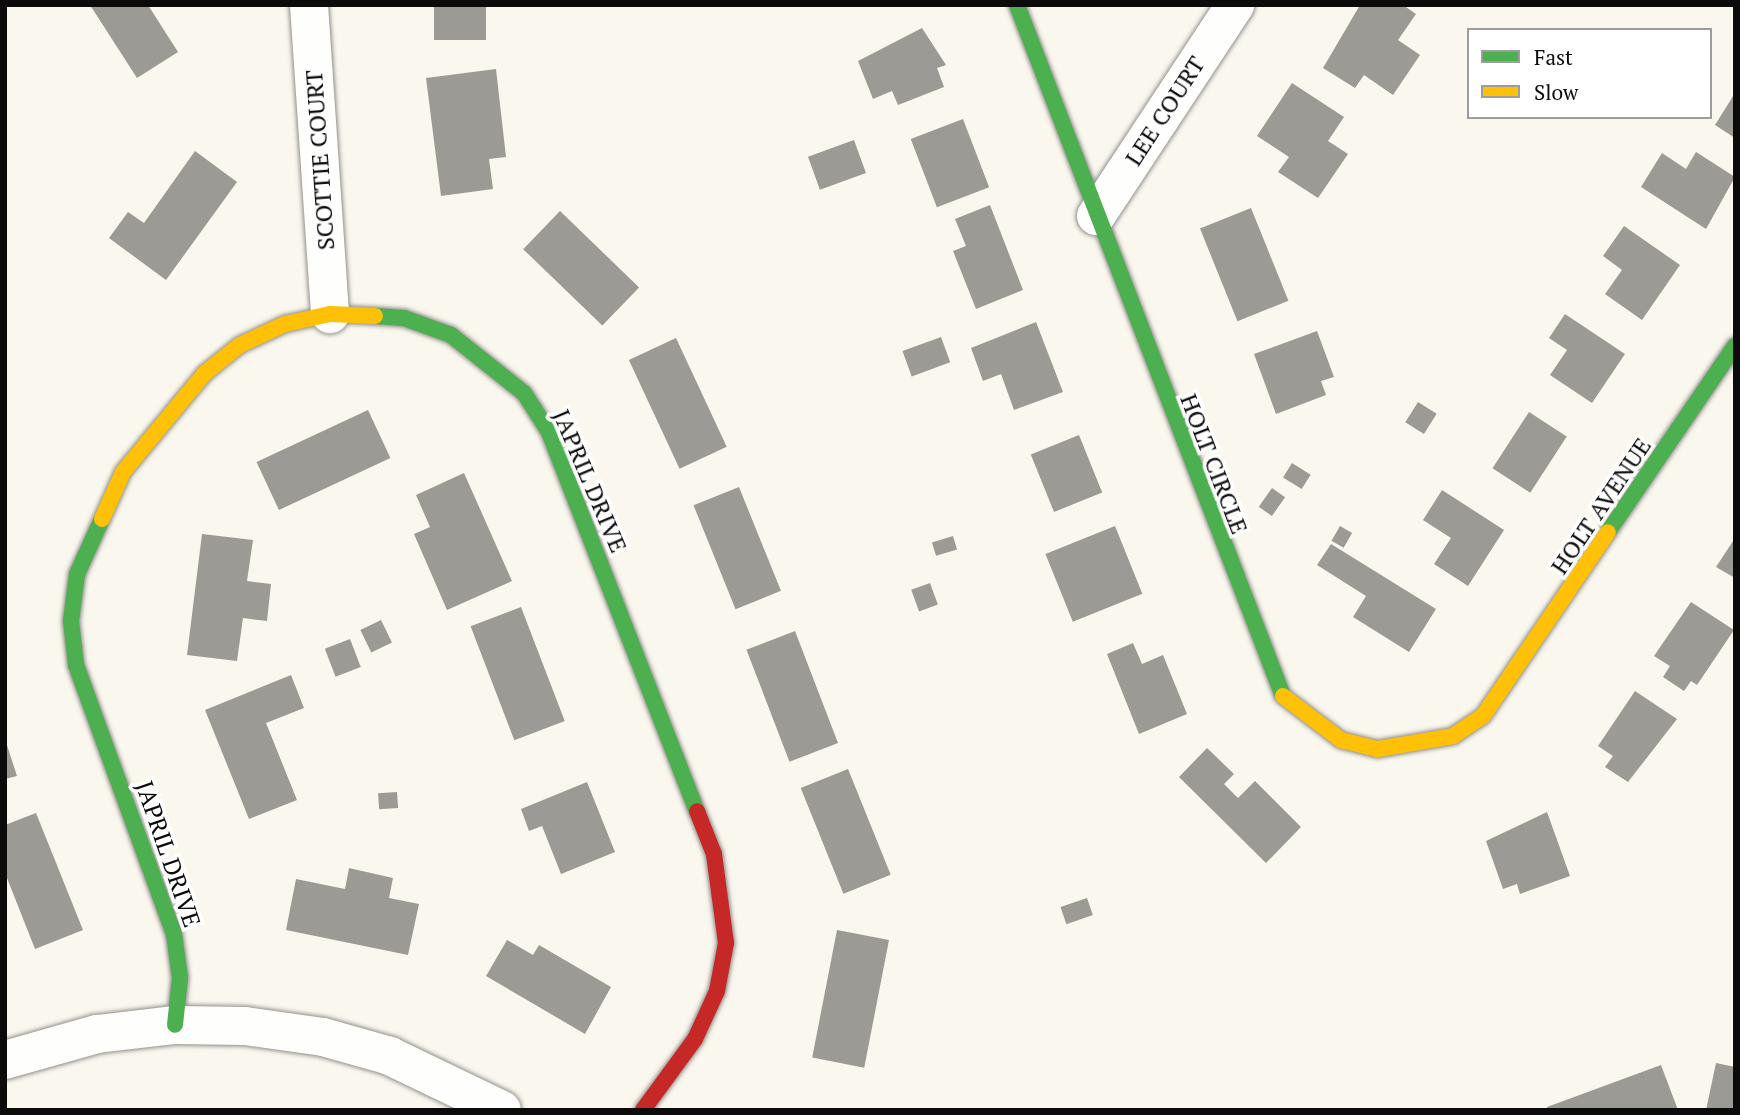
<!DOCTYPE html>
<style>
body{margin:0}
#map{position:relative;width:1740px;height:1115px;overflow:hidden;background:#faf7ee;font-family:"PT Serif",serif}
div>[style]{position:absolute}
[style*='--x']{left:calc(var(--x)*1px);top:calc(var(--y)*1px);width:calc(var(--w)*1px);rotate:calc(var(--a)*1deg)}
.building>*{inset:0;background:#9c9a94;transform-origin:0 0}
.roads{filter:drop-shadow(0 0 2px #93918d) drop-shadow(0 0 2px #93918d)}
.street>*{height:38px;margin:-19px;padding:0 19px;transform-origin:19px;border-radius:19px;background:#fefefc}
.fast>*{height:16px;margin:-8px;padding:0 8px;transform-origin:8px;border-radius:8px;background:#4caf50}
.slow>*{height:16px;margin:-8px;padding:0 8px;transform-origin:8px;border-radius:8px;background:#ffc107}
.jam>*{height:16px;margin:-8px;padding:0 8px;transform-origin:8px;border-radius:8px;background:#c62828}
span{translate:-50% -50%;white-space:nowrap;text-align:center;line-height:1.15;-webkit-text-stroke:7px #fff;paint-order:stroke}
.street-label{font-size:24px;color:#0b0b0b}
.frame{position:absolute;inset:0;border:7px solid #0b0b0b;pointer-events:none}
.legend{position:absolute;left:1467px;top:28px;width:245px;height:91px;box-sizing:border-box;background:#fff;border:2px solid #9d9d9d;margin:0;padding:9px 12px;list-style:none;font-size:21px;color:#0b0b0b}
.legend li{display:flex;align-items:center;gap:14px;height:35px}
.legend b{width:35px;border:2px solid #9d9d9d}
</style>
<div id="map">
<div class="building">
<div style="clip-path:polygon(90px 5px,148px 5px,178px 52px,137px 78px)"></div>
<div style="left:434px;top:5px;width:52px;height:35px"></div>
<div style="clip-path:polygon(1360px 5px,1403px 5px,1416px 14px,1398px 40px,1420px 55px,1393px 95px,1364px 75px,1355px 88px,1323px 68px)"></div>
<div style="clip-path:polygon(922px 28px,946px 65px,937px 68px,944px 87px,898px 105px,892px 91px,873px 99px,858px 61px)"></div>
<div style="clip-path:polygon(496px 69px,506px 157px,489px 159px,493px 189px,441px 196px,426px 78px)"></div>
<div style="clip-path:polygon(1292px 83px,1344px 117px,1328px 141px,1348px 154px,1318px 198px,1278px 172px,1289px 157px,1257px 136px)"></div>
<div style="clip-path:polygon(1735px 93px,1735px 138px,1715px 125px)"></div>
<div style="left:963px;top:119px;width:73px;height:56px;rotate:69deg"></div>
<div style="left:854px;top:140px;width:35px;height:49px;rotate:70deg"></div>
<div style="clip-path:polygon(195px 151px,237px 182px,166px 280px,109px 238px,128px 212px,144px 223px)"></div>
<div style="clip-path:polygon(1696px 152px,1735px 177px,1706px 229px,1641px 187px,1662px 153px,1686px 169px)"></div>
<div style="clip-path:polygon(990px 205px,1023px 290px,976px 309px,953px 251px,966px 246px,955px 219px)"></div>
<div style="left:1251px;top:208px;width:100px;height:55px;rotate:68deg"></div>
<div style="left:560px;top:211px;width:110px;height:53px;rotate:44deg"></div>
<div style="clip-path:polygon(1624px 226px,1680px 265px,1642px 320px,1605px 294px,1622px 270px,1603px 256px)"></div>
<div style="clip-path:polygon(1565px 314px,1625px 354px,1592px 403px,1550px 375px,1567px 350px,1549px 338px)"></div>
<div style="clip-path:polygon(1036px 322px,1063px 392px,1014px 410px,1001px 374px,983px 381px,971px 348px)"></div>
<div style="clip-path:polygon(1317px 331px,1334px 377px,1321px 381px,1326px 395px,1276px 414px,1254px 354px)"></div>
<div style="left:941px;top:337px;width:27px;height:41px;rotate:70deg"></div>
<div style="left:676px;top:338px;width:120px;height:52px;rotate:65deg"></div>
<div style="left:1418px;top:402px;width:22px;height:24px;rotate:32deg"></div>
<div style="left:368px;top:410px;width:53px;height:123px;rotate:65deg"></div>
<div style="left:1529px;top:412px;width:45px;height:67px;rotate:33deg"></div>
<div style="left:1079px;top:435px;width:62px;height:52px;rotate:68deg"></div>
<div style="left:1292px;top:463px;width:22px;height:17px;rotate:32deg"></div>
<div style="clip-path:polygon(464px 473px,512px 581px,447px 610px,414px 534px,430px 527px,416px 495px)"></div>
<div style="left:739px;top:487px;width:112px;height:49px;rotate:68deg"></div>
<div style="left:1272px;top:488px;width:16px;height:23px;rotate:35deg"></div>
<div style="clip-path:polygon(1442px 490px,1504px 530px,1468px 586px,1434px 564px,1451px 538px,1423px 520px)"></div>
<div style="left:1115px;top:526px;width:73px;height:75px;rotate:68deg"></div>
<div style="left:1340px;top:526px;width:14px;height:17px;rotate:30deg"></div>
<div style="clip-path:polygon(202px 534px,253px 540px,247px 581px,271px 584px,267px 621px,243px 618px,237px 661px,187px 655px)"></div>
<div style="left:953px;top:536px;width:14px;height:22px;rotate:73deg"></div>
<div style="clip-path:polygon(1735px 538px,1735px 578px,1716px 567px)"></div>
<div style="clip-path:polygon(1331px 544px,1436px 609px,1409px 652px,1353px 617px,1366px 596px,1317px 565px)"></div>
<div style="left:930px;top:583px;width:23px;height:20px;rotate:70deg"></div>
<div style="clip-path:polygon(1691px 602px,1734px 630px,1697px 685px,1691px 681px,1684px 691px,1663px 677px,1670px 666px,1654px 656px)"></div>
<div style="left:521px;top:607px;width:122px;height:54px;rotate:69deg"></div>
<div style="left:381px;top:620px;width:25px;height:23px;rotate:64deg"></div>
<div style="left:795px;top:631px;width:120px;height:52px;rotate:69deg"></div>
<div style="left:350px;top:639px;width:30px;height:27px;rotate:69deg"></div>
<div style="clip-path:polygon(1133px 643px,1142px 664px,1163px 655px,1187px 714px,1139px 734px,1107px 654px)"></div>
<div style="clip-path:polygon(291px 675px,304px 708px,266px 723px,297px 800px,249px 819px,205px 710px)"></div>
<div style="clip-path:polygon(1635px 691px,1677px 719px,1628px 782px,1605px 767px,1613px 756px,1598px 746px)"></div>
<div style="clip-path:polygon(5px 739px,17px 776px,5px 779px)"></div>
<div style="clip-path:polygon(1207px 748px,1234px 774px,1224px 784px,1238px 798px,1255px 781px,1301px 827px,1266px 863px,1179px 777px)"></div>
<div style="left:848px;top:769px;width:114px;height:51px;rotate:68deg"></div>
<div style="clip-path:polygon(587px 782px,615px 852px,561px 874px,542px 826px,529px 831px,521px 809px)"></div>
<div style="left:397px;top:792px;width:16px;height:19px;rotate:86deg"></div>
<div style="clip-path:polygon(1547px 812px,1570px 876px,1520px 894px,1517px 884px,1503px 889px,1486px 841px)"></div>
<div style="clip-path:polygon(36px 813px,83px 930px,35px 949px,5px 873px,5px 825px)"></div>
<div style="clip-path:polygon(349px 868px,393px 878px,389px 898px,419px 904px,408px 955px,286px 930px,296px 879px,345px 889px)"></div>
<div style="left:1087px;top:898px;width:18px;height:28px;rotate:71deg"></div>
<div style="left:837px;top:930px;width:53px;height:130px;rotate:11deg"></div>
<div style="clip-path:polygon(507px 940px,533px 955px,539px 945px,611px 987px,585px 1034px,486px 976px)"></div>
<div style="clip-path:polygon(1716px 1063px,1735px 1067px,1735px 1110px,1706px 1110px)"></div>
<div style="clip-path:polygon(1661px 1065px,1678px 1110px,1548px 1110px,1547px 1107px)"></div>
</div>
<div class="roads">
<div class="street">
<div style="--x:309;--y:5;--w:310;--a:86.1"></div>
<div style="--x:1096;--y:216;--w:253;--a:-56.6"></div>
<div style="--x:5;--y:1060;--w:96;--a:-15.8"></div>
<div style="--x:97;--y:1034;--w:79;--a:-6.6"></div>
<div style="--x:175;--y:1025;--w:70;--a:0.8"></div>
<div style="--x:245;--y:1026;--w:79;--a:8"></div>
<div style="--x:323;--y:1037;--w:70;--a:15.8"></div>
<div style="--x:390;--y:1056;--w:124;--a:25.7"></div>
</div>
<div class="fast">
<div style="--x:1017;--y:5;--w:740;--a:68.95"></div>
<div style="--x:375;--y:316;--w:29;--a:4"></div>
<div style="--x:404;--y:318;--w:50;--a:19.9"></div>
<div style="--x:451;--y:335;--w:93;--a:38.5"></div>
<div style="--x:524;--y:393;--w:46;--a:57.3"></div>
<div style="--x:549;--y:432;--w:407;--a:68.7"></div>
<div style="--x:102;--y:519;--w:60;--a:114.4"></div>
<div style="--x:77;--y:574;--w:47;--a:97.3"></div>
<div style="--x:71;--y:621;--w:44;--a:83.5"></div>
<div style="--x:76;--y:665;--w:286;--a:70"></div>
<div style="--x:174;--y:934;--w:44;--a:82.2"></div>
<div style="--x:180;--y:978;--w:47;--a:96.1"></div>
<div style="--x:1608;--y:532;--w:225;--a:-55.7"></div>
</div>
<div class="slow">
<div style="--x:102;--y:519;--w:51;--a:-65.9"></div>
<div style="--x:123;--y:472;--w:129;--a:-50.4"></div>
<div style="--x:205;--y:373;--w:45;--a:-38.7"></div>
<div style="--x:240;--y:345;--w:50;--a:-25"></div>
<div style="--x:285;--y:324;--w:46;--a:-12.5"></div>
<div style="--x:330;--y:314;--w:45;--a:2.5"></div>
<div style="--x:1283;--y:696;--w:73;--a:37.2"></div>
<div style="--x:1341;--y:740;--w:38;--a:14"></div>
<div style="--x:1378;--y:749;--w:76;--a:-9.8"></div>
<div style="--x:1453;--y:736;--w:36;--a:-34"></div>
<div style="--x:1483;--y:716;--w:222;--a:-55.8"></div>
</div>
<div class="jam">
<div style="--x:643;--y:1110;--w:88;--a:-53.8"></div>
<div style="--x:695;--y:1039;--w:53;--a:-65.4"></div>
<div style="--x:717;--y:991;--w:49;--a:-79.4"></div>
<div style="--x:726;--y:943;--w:90;--a:-97.7"></div>
<div style="--x:714;--y:854;--w:46;--a:-111.6"></div>
</div>
</div>
<div class="street-label">
<span style="left:1165px;top:111px;rotate:-57deg">LEE COURT</span>
<span style="left:320px;top:160px;rotate:-94deg">SCOTTIE COURT</span>
<span style="left:1214px;top:464px;rotate:69deg">HOLT CIRCLE</span>
<span style="left:590px;top:481px;rotate:67deg">JAPRIL DRIVE</span>
<span style="left:1601px;top:506px;rotate:-56deg">HOLT AVENUE</span>
<span style="left:168px;top:854px;rotate:71deg">JAPRIL DRIVE</span>
</div>
<div class="frame"></div>
<ul class="legend">
<li><b style="height:9px;background:#4caf50"></b>Fast</li>
<li><b style="height:9px;background:#ffc107"></b>Slow</li>
</ul>
</div>
